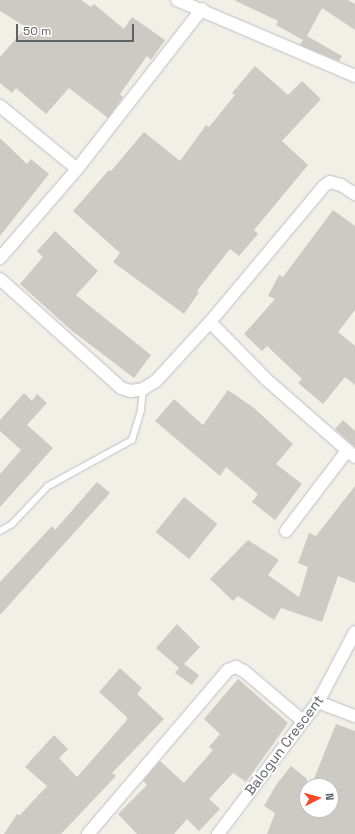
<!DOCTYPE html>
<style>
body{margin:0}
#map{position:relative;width:355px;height:834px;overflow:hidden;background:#f1f0e6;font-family:"Space Grotesk",sans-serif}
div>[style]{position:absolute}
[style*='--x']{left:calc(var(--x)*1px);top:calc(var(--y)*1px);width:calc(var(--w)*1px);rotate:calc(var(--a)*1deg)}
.building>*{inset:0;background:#cccac3;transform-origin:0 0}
.roads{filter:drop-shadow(0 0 1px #bdbfc6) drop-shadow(0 0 1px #bdbfc6)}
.lane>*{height:6px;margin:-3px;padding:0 3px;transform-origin:3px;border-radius:3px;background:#fff}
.street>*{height:12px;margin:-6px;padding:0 6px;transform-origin:6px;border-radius:6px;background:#fff}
span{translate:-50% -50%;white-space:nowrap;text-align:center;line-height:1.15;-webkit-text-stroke:4px #fff;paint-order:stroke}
.street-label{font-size:14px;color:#5d6168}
.north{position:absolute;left:299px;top:778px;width:40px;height:40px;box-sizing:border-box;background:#fff;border:1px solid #bec0c3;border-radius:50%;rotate:84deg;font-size:11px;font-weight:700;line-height:16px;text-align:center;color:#5d6168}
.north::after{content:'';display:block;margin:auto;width:14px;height:18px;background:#f94825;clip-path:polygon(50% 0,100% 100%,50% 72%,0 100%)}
.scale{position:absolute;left:16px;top:24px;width:118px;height:18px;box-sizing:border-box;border:2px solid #5d6168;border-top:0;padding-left:5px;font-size:12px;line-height:14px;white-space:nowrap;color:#5d6168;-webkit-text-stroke:3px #fff;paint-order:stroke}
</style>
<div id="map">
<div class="building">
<div style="clip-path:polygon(0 0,81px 0,91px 7px,94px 4px,124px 29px,132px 17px,165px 40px,151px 60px,147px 56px,120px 94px,123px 97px,108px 118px,69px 88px,46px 114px,16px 88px,12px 93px,0 83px,0 57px,26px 27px,0 11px)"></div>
<div style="clip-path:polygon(234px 0,348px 0,355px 4px,355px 30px,322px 8px,307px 36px,342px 56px,339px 61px,300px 45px,303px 40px,276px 25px,278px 21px)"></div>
<div style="clip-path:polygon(255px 66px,288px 95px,302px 81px,321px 99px,282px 141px,308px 165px,254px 230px,258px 234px,239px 256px,230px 249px,197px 291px,199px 292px,184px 314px,113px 262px,120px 253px,73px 211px,109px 170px,111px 171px,144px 132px,180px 161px,206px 125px,209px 127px,235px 95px,232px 93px)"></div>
<div style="clip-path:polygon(0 138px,27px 164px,31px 159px,49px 174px,0 236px)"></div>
<div style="clip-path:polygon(333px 210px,355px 226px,355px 310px,338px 332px,355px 346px,355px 385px,345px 377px,323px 404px,298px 383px,302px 379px,267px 346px,262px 351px,244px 334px,275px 299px,268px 296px,279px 275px,283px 277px)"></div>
<div style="clip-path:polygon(55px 231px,98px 271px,76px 295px,151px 355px,134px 378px,71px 330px,20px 284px,43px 257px,37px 251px)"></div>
<div style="clip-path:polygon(228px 390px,254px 408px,293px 444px,276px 464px,302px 484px,275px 520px,252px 502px,258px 494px,226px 467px,220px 476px,155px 421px,174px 399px,203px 425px)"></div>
<div style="clip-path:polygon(24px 393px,32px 401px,37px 394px,47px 403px,27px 425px,53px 448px,0 507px,0 474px,21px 450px,0 431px,0 420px)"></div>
<div style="clip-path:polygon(343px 420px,355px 431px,355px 447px,335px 429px)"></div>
<div style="clip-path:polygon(97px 482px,110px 493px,0 615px,0 582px,52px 526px,55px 530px)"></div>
<div style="clip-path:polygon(355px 486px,355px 583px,338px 576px,322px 622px,281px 608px,274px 620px,238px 596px,233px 601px,210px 579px,248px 540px,279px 560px,268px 575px,299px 597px,308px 567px,298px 563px,309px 533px,316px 536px)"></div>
<div style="left:184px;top:497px;width:43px;height:45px;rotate:39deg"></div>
<div style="clip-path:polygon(177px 624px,200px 647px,184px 664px,199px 675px,192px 685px,175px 673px,179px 668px,156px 648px)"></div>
<div style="clip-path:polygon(120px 668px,142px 688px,137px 694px,164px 719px,112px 773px,116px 776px,61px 834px,4px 834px,17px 814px,20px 815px,47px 786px,25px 767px,54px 735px,68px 749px,59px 758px,77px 777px,127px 720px,127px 717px,99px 692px)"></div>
<div style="clip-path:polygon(238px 679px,288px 723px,246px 782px,233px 773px,209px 799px,220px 809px,199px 831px,187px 819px,174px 834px,137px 834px,118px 814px,147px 785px,143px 781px,160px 761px,184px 783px,213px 750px,209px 747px,220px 734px,204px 719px)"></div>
<div style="clip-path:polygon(336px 724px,355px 731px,355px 834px,267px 834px,275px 813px,264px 806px,276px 785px,291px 766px,307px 779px,307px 810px,331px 810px,331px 786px,311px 786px)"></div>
</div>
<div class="roads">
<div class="lane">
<div style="--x:0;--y:531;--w:14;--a:-30"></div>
<div style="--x:12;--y:524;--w:52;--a:-46.5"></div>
<div style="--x:48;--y:486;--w:96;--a:-28.7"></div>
<div style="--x:132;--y:440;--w:31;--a:-73"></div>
<div style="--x:141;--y:410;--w:21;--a:-85"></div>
</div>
<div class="street">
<div style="--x:177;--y:0;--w:194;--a:23.1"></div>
<div style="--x:0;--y:106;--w:99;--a:39.3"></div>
<div style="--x:0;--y:258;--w:118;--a:-49.1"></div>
<div style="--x:77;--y:169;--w:203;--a:-52"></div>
<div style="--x:0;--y:279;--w:163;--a:42"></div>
<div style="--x:121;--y:388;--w:10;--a:17"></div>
<div style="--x:131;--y:391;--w:12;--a:-9"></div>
<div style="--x:143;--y:389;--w:15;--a:-32"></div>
<div style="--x:156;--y:381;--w:80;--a:-47.5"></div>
<div style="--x:210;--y:322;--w:177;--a:-50"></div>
<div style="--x:324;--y:186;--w:7;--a:-34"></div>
<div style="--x:330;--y:182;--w:11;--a:15"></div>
<div style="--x:341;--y:185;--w:17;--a:33"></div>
<div style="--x:210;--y:322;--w:81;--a:45.5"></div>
<div style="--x:267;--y:380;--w:117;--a:41.2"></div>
<div style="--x:286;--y:531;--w:101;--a:-52.7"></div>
<div style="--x:318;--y:702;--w:40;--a:21"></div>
<div style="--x:88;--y:834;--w:216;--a:-49.5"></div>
<div style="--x:228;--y:670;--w:9;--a:-21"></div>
<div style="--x:236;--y:667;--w:9;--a:27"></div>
<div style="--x:244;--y:671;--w:77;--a:40.3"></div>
<div style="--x:218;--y:834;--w:166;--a:-52.9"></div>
<div style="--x:318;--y:702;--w:79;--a:-62.1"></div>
</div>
</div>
<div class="street-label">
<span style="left:284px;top:745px;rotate:-53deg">Balogun Crescent</span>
</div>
<div class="north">N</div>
<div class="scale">50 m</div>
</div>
